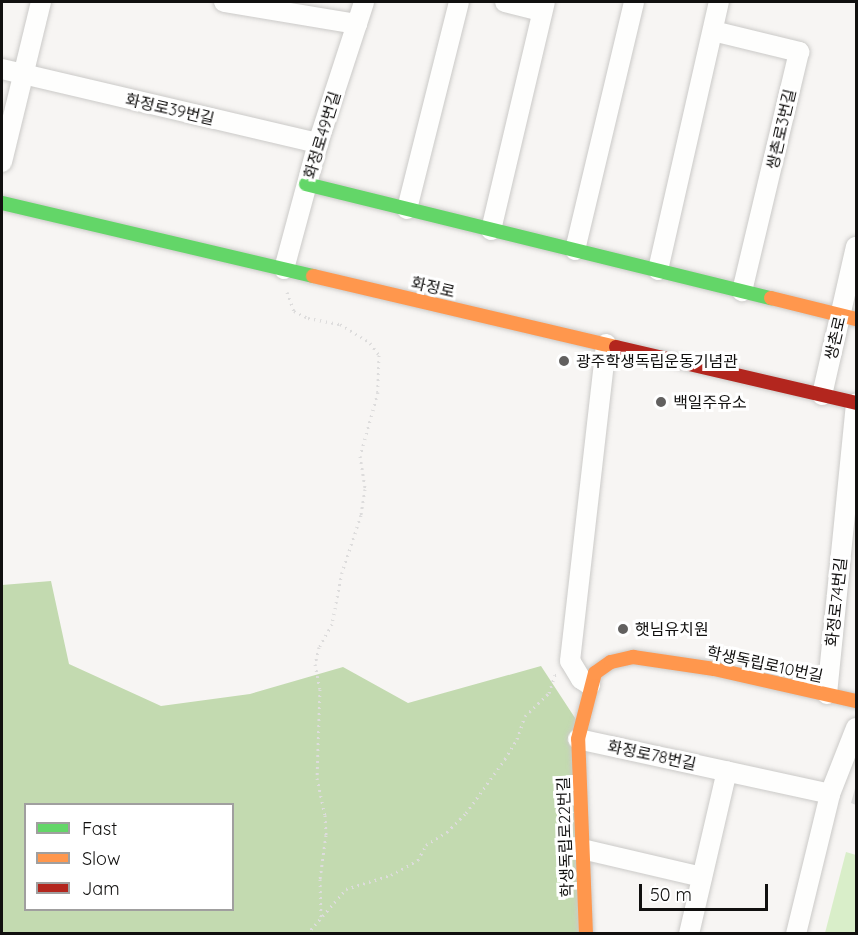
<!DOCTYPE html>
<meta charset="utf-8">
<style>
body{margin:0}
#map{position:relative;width:858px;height:935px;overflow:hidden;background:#f7f5f3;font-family:Quicksand,"Noto Sans KR",sans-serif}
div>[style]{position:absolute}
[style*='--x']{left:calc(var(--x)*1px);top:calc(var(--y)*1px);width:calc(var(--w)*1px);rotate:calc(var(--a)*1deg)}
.green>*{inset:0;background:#d9eec9}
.forest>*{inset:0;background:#c3dab0}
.building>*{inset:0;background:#dedddc}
.path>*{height:3px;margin-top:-1.5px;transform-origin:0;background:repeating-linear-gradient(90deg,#dddcdc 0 1.5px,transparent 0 6px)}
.roads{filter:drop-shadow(0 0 2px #cbcac8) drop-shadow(0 0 2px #cbcac8)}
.street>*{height:20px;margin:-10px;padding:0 10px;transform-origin:10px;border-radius:10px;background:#fefefd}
.fast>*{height:14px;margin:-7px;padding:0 7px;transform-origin:7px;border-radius:7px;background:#63d668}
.slow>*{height:14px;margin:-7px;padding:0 7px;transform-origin:7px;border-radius:7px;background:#ff974d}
.jam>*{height:14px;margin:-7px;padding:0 7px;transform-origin:7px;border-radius:7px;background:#b3261e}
.dots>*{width:16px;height:16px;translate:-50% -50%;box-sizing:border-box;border:3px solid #fff;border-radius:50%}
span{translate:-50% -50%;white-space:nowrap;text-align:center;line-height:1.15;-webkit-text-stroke:6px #fff;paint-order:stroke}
.street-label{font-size:16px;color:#11100f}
.poi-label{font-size:16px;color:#11100f}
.left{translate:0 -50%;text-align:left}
.frame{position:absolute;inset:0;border:3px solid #11100f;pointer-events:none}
.legend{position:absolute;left:24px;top:803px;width:210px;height:108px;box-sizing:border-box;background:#fff;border:2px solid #a09f9f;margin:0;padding:8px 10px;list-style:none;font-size:18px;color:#11100f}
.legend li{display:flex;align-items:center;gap:12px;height:30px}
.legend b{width:30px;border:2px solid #a09f9f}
.scale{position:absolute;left:639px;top:884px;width:129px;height:27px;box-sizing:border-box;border:3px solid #11100f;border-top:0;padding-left:8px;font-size:18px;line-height:21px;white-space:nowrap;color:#11100f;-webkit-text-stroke:4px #fff;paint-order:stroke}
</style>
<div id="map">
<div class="green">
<div style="clip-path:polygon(846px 852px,856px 855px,856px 933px,825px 933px)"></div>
</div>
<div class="forest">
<div style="clip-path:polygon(evenodd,51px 581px,69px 664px,161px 706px,250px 694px,343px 667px,408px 703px,541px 666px,577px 721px,586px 933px,2px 934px,2px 585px,51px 581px,26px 804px,232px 804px,232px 910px,26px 910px,26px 804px)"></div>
</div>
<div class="building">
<div style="clip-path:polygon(856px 785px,856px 805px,851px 803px)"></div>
</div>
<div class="path">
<div style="--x:287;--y:292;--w:20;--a:70"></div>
<div style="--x:294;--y:311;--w:16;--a:27"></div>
<div style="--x:308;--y:318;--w:33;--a:11"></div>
<div style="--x:340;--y:324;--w:36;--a:32"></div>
<div style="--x:370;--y:343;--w:15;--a:53"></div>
<div style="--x:379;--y:355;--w:37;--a:92"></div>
<div style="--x:378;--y:392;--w:66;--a:105.7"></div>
<div style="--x:360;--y:456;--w:33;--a:81"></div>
<div style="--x:365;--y:489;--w:26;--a:99"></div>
<div style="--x:361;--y:515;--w:60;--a:108.4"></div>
<div style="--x:342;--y:572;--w:53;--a:100.9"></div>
<div style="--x:332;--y:624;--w:26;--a:119"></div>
<div style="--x:319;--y:647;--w:17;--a:103"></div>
<div style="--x:315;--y:664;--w:25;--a:79"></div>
<div style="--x:320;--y:689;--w:89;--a:91.9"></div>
<div style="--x:317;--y:778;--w:38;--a:78"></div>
<div style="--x:325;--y:815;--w:20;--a:87"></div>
<div style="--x:326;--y:835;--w:44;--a:97.8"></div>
<div style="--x:320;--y:879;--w:41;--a:88.6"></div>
<div style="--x:307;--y:934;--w:60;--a:-49.1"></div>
<div style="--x:346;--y:889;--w:47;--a:-17.3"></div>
<div style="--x:391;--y:875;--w:31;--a:-29"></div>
<div style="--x:418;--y:860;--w:17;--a:-62"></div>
<div style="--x:426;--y:845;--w:25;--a:-32"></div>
<div style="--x:447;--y:832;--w:27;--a:-45"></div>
<div style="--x:466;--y:813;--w:67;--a:-54.2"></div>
<div style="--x:505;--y:759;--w:23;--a:-59"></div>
<div style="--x:517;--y:739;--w:24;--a:-71"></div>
<div style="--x:525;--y:716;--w:33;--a:-44"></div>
<div style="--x:549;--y:693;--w:19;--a:-72"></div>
<div style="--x:555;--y:675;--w:4;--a:0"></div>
</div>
<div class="roads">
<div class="street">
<div style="--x:224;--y:2;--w:135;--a:9.4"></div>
<div style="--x:505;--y:2;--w:38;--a:14"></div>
<div style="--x:713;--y:31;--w:89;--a:13.7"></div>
<div style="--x:799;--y:52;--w:246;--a:103.4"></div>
<div style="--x:2;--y:69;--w:325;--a:13.2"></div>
<div style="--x:2;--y:162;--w:165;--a:-76.3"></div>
<div style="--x:407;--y:209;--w:213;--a:-75.9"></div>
<div style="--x:491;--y:230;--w:234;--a:-76.7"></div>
<div style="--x:575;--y:250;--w:255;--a:-76.6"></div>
<div style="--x:284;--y:269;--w:131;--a:-74.9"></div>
<div style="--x:318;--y:143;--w:148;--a:-71.9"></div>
<div style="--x:658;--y:270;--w:275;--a:-77.2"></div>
<div style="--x:822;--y:395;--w:152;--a:-77.1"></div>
<div style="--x:590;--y:685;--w:11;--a:-146"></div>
<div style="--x:581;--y:679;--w:21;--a:-121"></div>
<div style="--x:570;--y:661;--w:319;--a:-83.5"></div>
<div style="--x:827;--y:694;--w:292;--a:-84.3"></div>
<div style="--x:578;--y:739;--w:258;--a:12.3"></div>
<div style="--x:582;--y:849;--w:123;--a:13.1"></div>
<div style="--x:689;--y:934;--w:167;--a:-76.9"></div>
<div style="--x:796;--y:934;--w:144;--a:-76.3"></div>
<div style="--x:830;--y:794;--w:71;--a:-68.5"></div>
</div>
<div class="fast">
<div style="--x:306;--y:184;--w:479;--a:13.8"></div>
<div style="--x:2;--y:203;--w:319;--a:13.2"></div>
</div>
<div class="slow">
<div style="--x:313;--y:276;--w:311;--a:13.2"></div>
<div style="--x:771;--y:298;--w:88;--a:13.9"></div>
<div style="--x:586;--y:934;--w:195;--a:-92.3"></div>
<div style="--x:578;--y:739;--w:68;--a:-75.6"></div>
<div style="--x:595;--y:673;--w:19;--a:-35"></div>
<div style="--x:611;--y:662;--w:23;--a:-13"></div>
<div style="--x:633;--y:657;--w:82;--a:8.4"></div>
<div style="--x:714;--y:669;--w:146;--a:12.7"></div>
</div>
<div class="jam">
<div style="--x:616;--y:347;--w:246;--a:13.1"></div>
</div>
</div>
<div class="dots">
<div style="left:564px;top:361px;background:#62605f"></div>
<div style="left:661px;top:402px;background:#62605f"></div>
<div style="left:623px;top:629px;background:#62605f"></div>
</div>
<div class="street-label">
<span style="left:170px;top:109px;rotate:13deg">화정로39번길</span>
<span style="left:781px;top:129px;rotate:-77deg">쌍촌로3번길</span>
<span style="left:322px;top:135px;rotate:-73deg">화정로49번길</span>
<span style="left:433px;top:287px;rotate:13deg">화정로</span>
<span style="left:835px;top:338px;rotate:-77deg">쌍촌로</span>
<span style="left:836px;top:602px;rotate:-84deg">화정로74번길</span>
<span style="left:765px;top:664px;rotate:12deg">학생독립로10번길</span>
<span style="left:652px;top:755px;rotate:12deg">화정로78번길</span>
<span style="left:565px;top:837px;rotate:-92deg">학생독립로22번길</span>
</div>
<div class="poi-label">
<span class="left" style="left:576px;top:361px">광주학생독립운동기념관</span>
<span class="left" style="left:673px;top:402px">백일주유소</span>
<span class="left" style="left:635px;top:629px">햇님유치원</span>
</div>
<div class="frame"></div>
<ul class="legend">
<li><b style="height:8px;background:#63d668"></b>Fast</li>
<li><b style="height:8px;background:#ff974d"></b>Slow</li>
<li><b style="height:8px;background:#b3261e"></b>Jam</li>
</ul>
<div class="scale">50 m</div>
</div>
